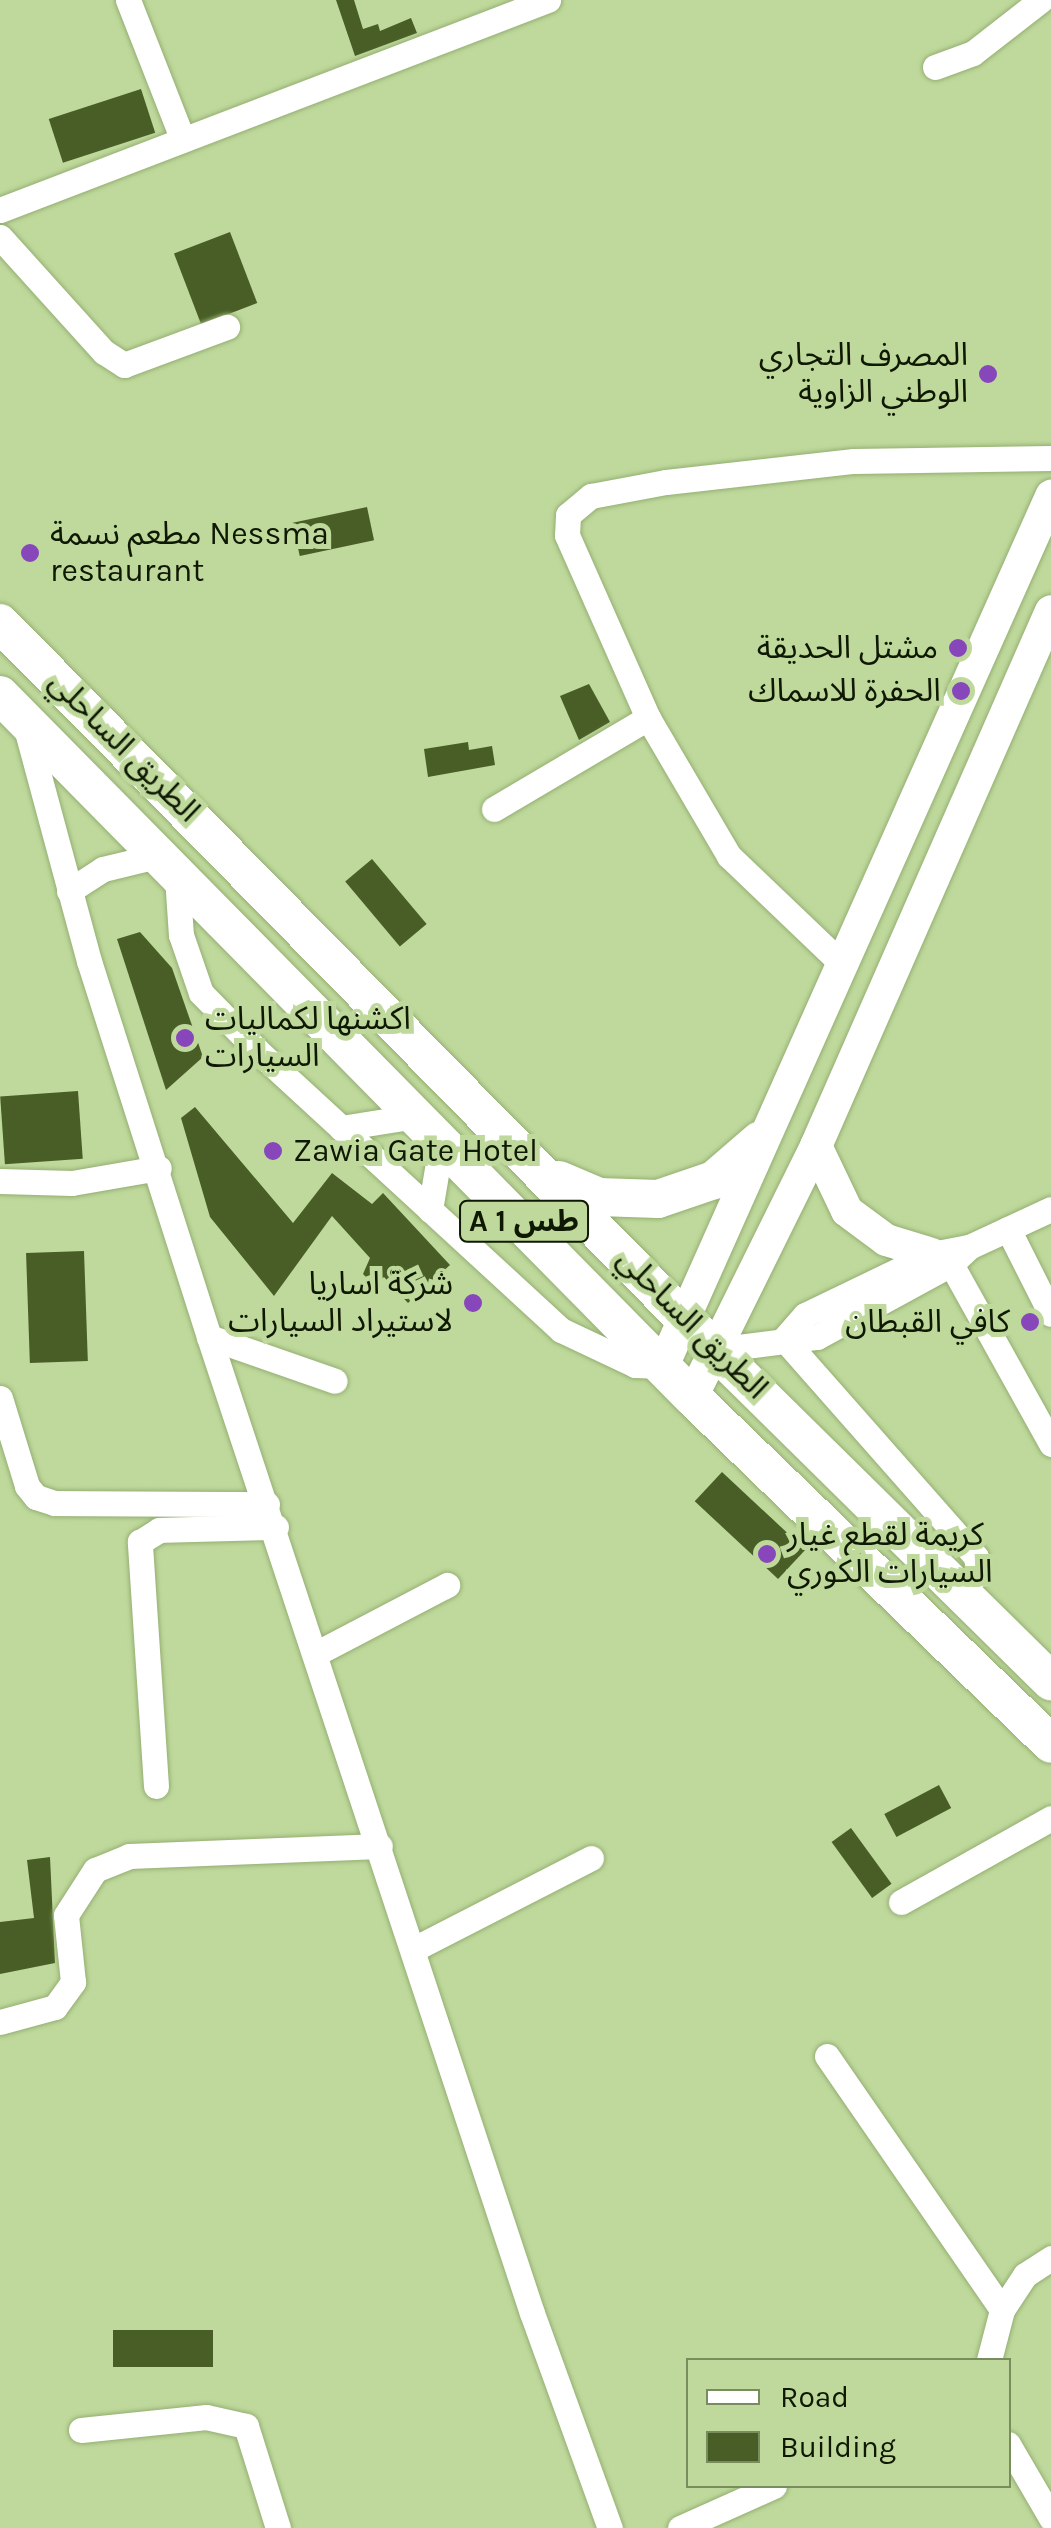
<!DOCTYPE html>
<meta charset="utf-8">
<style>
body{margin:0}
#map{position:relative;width:1051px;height:2528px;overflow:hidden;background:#bfd99c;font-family:Karla,"Noto Sans Arabic",sans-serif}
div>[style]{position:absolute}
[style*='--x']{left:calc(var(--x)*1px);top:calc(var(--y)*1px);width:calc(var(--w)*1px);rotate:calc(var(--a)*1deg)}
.building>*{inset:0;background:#485e26;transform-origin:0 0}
.roads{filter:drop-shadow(0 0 2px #95af73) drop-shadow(0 0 2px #95af73)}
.minor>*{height:25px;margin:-12.5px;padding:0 12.5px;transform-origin:12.5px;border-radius:12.5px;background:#fff}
.major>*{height:32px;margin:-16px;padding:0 16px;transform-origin:16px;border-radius:16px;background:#fff}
.highway>*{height:38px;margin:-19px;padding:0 19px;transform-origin:19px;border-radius:19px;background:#fff}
.dots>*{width:28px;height:28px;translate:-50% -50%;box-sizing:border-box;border:5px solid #bfd99c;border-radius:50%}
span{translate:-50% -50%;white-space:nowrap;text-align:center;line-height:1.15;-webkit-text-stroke:10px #bfd99c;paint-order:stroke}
.shield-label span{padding:2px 8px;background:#bfd99c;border:2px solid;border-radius:8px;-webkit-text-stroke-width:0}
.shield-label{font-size:30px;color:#0f1802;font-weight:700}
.poi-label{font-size:32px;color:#0f1802}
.right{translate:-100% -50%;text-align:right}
.left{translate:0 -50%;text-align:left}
.street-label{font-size:32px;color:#0f1802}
.legend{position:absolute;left:686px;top:2358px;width:325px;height:130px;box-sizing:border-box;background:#bfd99c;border:2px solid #798c5e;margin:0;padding:12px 18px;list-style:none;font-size:30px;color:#0f1802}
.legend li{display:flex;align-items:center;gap:20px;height:50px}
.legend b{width:50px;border:2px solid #798c5e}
</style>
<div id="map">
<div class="building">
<div style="clip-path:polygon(336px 0,354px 0,363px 29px,378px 24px,380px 31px,411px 18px,417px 33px,355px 56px)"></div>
<div style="left:141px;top:89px;width:46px;height:97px;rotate:72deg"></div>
<div style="left:230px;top:232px;width:76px;height:60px;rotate:69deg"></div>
<div style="left:367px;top:507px;width:34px;height:76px;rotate:78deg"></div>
<div style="clip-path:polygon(589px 684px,610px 722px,579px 740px,560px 696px)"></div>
<div style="clip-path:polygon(468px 742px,469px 750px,492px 746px,495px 765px,428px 777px,424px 749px)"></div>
<div style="left:372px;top:859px;width:85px;height:35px;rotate:50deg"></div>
<div style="clip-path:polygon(140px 932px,172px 968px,203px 1057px,166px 1090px,117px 939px)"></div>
<div style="left:78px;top:1091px;width:68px;height:78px;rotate:86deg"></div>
<div style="clip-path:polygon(195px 1107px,293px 1223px,332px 1173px,372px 1204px,383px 1193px,450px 1265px,408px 1303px,384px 1277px,374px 1285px,363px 1274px,370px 1258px,332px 1216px,274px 1296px,210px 1217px,181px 1118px)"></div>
<div style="left:84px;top:1251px;width:110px;height:58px;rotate:88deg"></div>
<div style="left:722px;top:1472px;width:114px;height:40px;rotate:43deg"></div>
<div style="left:939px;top:1785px;width:26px;height:62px;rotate:62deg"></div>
<div style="left:851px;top:1828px;width:69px;height:24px;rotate:54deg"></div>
<div style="clip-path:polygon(50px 1857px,55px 1963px,0 1974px,0 1922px,34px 1918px,27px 1860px)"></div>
<div style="left:213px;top:2330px;width:37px;height:100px;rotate:90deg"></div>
</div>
<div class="roads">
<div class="minor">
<div style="--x:128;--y:0;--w:150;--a:68.6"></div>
<div style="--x:935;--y:67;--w:40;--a:-20.2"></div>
<div style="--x:973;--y:53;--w:86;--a:-37.9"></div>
<div style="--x:0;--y:210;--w:587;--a:-20.97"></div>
<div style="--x:0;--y:237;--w:155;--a:47.9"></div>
<div style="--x:104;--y:352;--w:24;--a:33"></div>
<div style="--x:124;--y:365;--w:110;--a:-20.3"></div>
<div style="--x:25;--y:724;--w:245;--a:74.9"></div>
<div style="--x:89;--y:961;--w:395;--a:72.3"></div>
<div style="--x:209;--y:1337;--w:1028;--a:71.69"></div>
<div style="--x:532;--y:2313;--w:229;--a:70.1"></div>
<div style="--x:494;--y:809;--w:179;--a:-30.6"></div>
<div style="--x:177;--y:877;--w:58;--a:86.1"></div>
<div style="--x:181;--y:935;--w:61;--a:71"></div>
<div style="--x:201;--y:993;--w:88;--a:45.5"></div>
<div style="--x:263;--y:1056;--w:405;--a:42.6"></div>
<div style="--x:561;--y:1330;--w:82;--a:25.3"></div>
<div style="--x:635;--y:1365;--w:28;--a:2"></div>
<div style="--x:69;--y:891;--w:40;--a:-32.9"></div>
<div style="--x:103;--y:869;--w:56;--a:-13.5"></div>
<div style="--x:841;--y:963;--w:155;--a:-136.3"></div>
<div style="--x:729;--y:856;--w:160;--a:-120.4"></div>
<div style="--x:648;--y:718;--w:200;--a:-113.9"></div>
<div style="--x:567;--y:535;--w:20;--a:-87"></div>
<div style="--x:568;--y:515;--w:30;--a:-40"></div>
<div style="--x:591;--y:496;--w:76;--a:-10.6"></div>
<div style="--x:666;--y:482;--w:189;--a:-6.4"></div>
<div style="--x:854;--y:461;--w:197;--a:-0.9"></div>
<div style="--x:341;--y:1128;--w:76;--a:-9.1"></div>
<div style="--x:0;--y:1181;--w:72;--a:1.6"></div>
<div style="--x:72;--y:1183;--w:88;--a:-9.8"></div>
<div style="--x:430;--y:1210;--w:72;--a:-80.4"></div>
<div style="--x:1008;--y:1229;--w:95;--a:63.2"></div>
<div style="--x:951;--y:1264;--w:206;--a:60.9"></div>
<div style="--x:209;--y:1337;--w:133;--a:19.2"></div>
<div style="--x:784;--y:1339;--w:290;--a:48.6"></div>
<div style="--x:976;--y:1557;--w:13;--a:81"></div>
<div style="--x:978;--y:1570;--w:30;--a:123"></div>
<div style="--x:784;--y:1339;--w:32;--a:-49"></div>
<div style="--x:805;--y:1315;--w:141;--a:-25.7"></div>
<div style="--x:932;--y:1254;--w:38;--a:-11"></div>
<div style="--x:969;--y:1247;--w:90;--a:-24.9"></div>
<div style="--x:715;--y:1350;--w:103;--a:-7.3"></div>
<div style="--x:817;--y:1337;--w:153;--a:-28.6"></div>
<div style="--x:951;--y:1264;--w:25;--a:-43"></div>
<div style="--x:0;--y:1398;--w:92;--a:72.9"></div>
<div style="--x:27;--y:1486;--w:14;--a:51"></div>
<div style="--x:36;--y:1497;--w:19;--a:18"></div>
<div style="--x:54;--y:1503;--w:213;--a:0.3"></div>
<div style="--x:317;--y:1653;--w:147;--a:-27.6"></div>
<div style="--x:156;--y:1786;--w:245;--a:-93.8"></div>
<div style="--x:140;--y:1542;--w:22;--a:-32"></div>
<div style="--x:159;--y:1530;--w:117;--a:-1.5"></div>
<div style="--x:901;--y:1902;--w:172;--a:-29.2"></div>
<div style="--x:414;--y:1949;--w:199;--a:-27.2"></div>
<div style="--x:0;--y:2022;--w:57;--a:-15.3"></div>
<div style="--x:55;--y:2007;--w:31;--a:-54"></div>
<div style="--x:73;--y:1982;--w:67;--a:-96"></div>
<div style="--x:66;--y:1915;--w:54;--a:-57.2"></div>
<div style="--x:95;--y:1870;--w:37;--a:-22"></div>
<div style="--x:129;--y:1856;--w:251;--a:-2.3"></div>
<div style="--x:827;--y:2056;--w:308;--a:55.4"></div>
<div style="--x:989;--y:2360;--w:52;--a:-75.4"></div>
<div style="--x:1002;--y:2310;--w:42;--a:-56.7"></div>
<div style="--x:1025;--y:2275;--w:31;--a:-33"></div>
<div style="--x:81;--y:2430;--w:126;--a:-5.9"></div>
<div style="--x:206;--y:2417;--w:41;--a:12.7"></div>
<div style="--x:246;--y:2426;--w:107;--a:72.6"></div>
<div style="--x:1008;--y:2444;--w:86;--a:59.8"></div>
<div style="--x:680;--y:2528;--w:103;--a:-24.1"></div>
</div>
<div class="major">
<div style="--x:816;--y:1146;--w:72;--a:64.5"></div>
<div style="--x:847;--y:1211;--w:49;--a:36.6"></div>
<div style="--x:886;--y:1240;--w:48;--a:16.9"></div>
<div style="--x:663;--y:1366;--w:953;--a:-65.96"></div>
<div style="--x:692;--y:1397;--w:280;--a:-63.7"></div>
<div style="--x:816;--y:1146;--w:584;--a:-66.29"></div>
</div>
<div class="highway">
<div style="--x:0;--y:623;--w:1020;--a:45.48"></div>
<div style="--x:715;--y:1350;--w:472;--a:44.6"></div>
<div style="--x:0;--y:695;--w:986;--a:45.41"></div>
<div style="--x:692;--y:1397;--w:499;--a:44"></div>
<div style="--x:559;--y:1180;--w:43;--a:23"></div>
<div style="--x:599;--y:1197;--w:59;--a:1.9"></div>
<div style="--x:658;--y:1199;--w:59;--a:-18.7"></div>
<div style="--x:714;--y:1180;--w:60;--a:-40.9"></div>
</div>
</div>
<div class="dots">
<div style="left:988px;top:374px;background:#8846bb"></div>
<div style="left:30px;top:553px;background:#8846bb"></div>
<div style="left:958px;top:648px;background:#8846bb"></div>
<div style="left:961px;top:691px;background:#8846bb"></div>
<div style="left:185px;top:1038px;background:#8846bb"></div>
<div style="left:273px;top:1151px;background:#8846bb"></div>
<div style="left:473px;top:1303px;background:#8846bb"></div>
<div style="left:1030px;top:1322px;background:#8846bb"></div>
<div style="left:767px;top:1554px;background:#8846bb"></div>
</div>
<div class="shield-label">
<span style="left:524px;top:1221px">A 1 طس</span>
</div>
<div class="poi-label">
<span class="right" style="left:968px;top:374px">المصرف التجاري<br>الوطني الزاوية</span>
<span class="left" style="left:50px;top:553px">مطعم نسمة Nessma<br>restaurant</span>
<span class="right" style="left:938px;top:648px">مشتل الحديقة</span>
<span class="right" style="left:941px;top:691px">الحفرة للاسماك</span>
<span class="left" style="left:205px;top:1038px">اكشنها لكماليات<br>السيارات</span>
<span class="left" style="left:293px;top:1151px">Zawia Gate Hotel</span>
<span class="right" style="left:453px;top:1303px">شركة اساريا<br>لاستيراد السيارات</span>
<span class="right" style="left:1010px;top:1322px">كافي القبطان</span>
<span class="left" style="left:787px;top:1554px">كريمة لقطع غيار<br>السيارات الكوري</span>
</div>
<div class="street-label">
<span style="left:124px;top:747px;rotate:45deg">الطريق الساحلي</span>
<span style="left:692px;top:1324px;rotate:45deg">الطريق الساحلي</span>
</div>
<ul class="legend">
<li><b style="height:12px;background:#fff"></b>Road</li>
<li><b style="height:28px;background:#485e26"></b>Building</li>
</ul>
</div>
